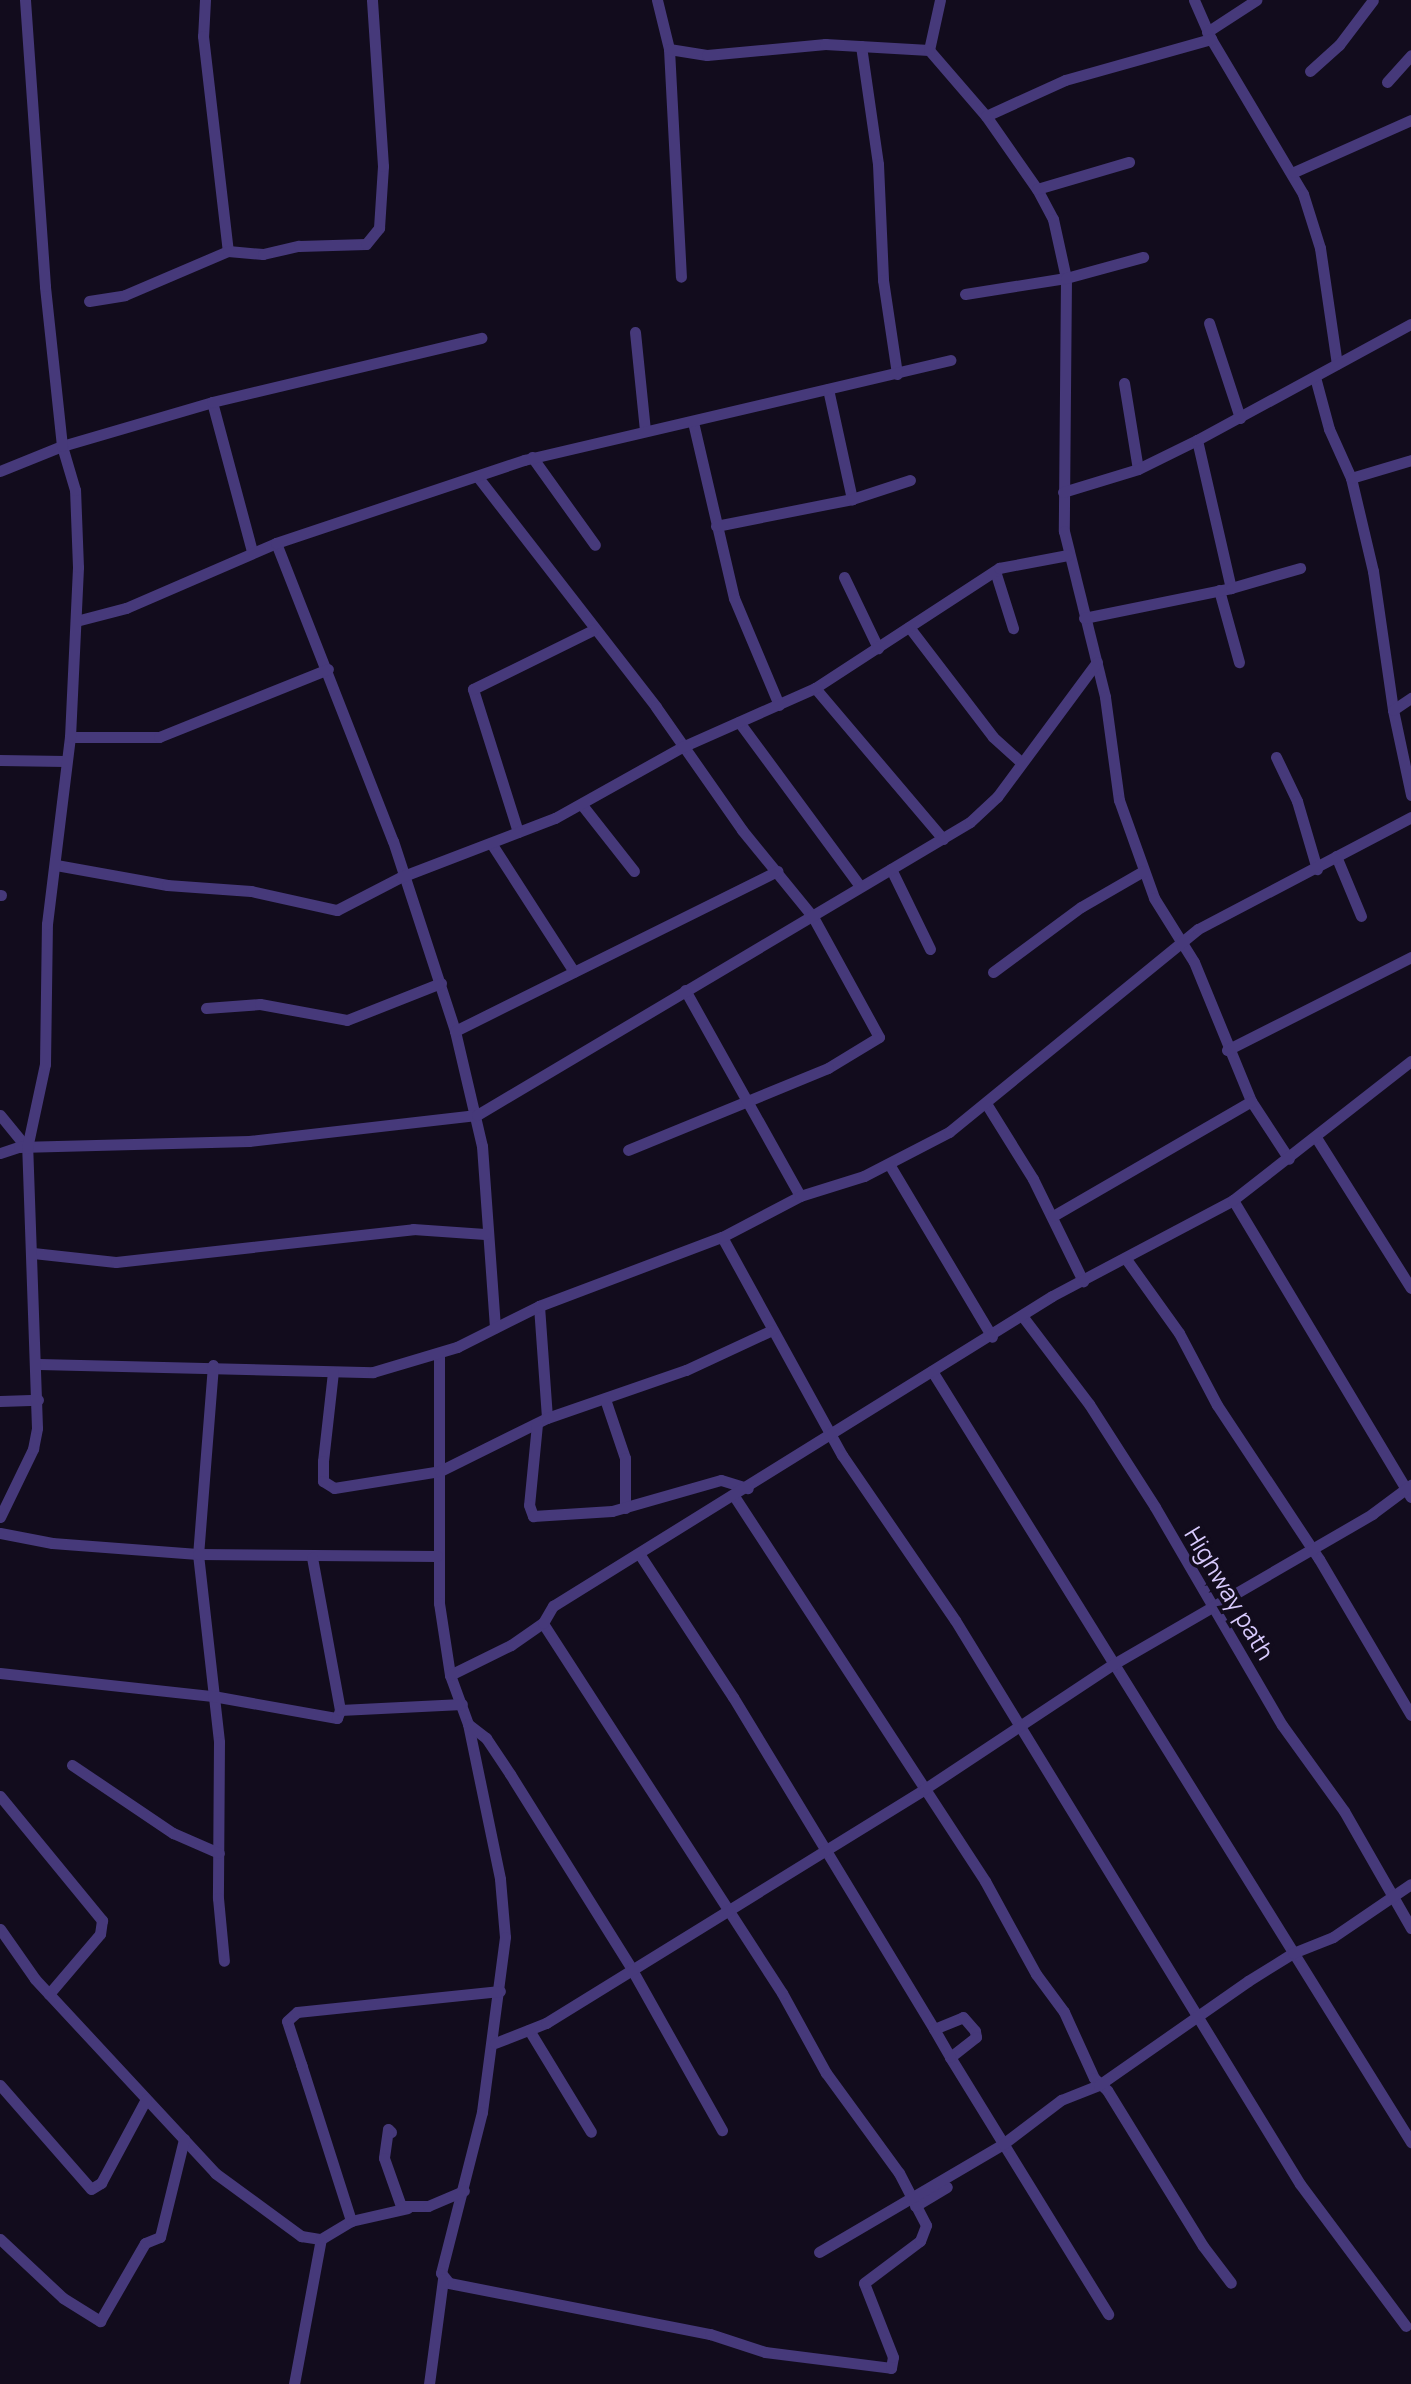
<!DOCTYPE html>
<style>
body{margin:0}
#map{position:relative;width:1411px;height:2384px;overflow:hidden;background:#120c1d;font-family:Manrope,sans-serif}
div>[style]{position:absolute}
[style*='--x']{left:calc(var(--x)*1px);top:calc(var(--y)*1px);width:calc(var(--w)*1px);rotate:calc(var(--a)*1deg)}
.minor>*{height:11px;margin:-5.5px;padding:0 5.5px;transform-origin:5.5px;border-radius:5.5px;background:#46397a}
span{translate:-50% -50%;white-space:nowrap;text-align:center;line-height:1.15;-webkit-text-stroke:7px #120c1d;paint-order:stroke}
.street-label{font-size:24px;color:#d8cafd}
</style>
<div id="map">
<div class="minor">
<div style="--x:205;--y:0;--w:36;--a:93"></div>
<div style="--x:203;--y:36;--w:216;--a:83.4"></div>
<div style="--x:657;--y:0;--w:50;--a:76.2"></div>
<div style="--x:669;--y:49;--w:228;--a:87"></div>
<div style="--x:1194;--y:0;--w:43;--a:66.4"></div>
<div style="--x:1211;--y:39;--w:180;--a:59.3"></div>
<div style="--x:1303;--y:194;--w:57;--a:72.5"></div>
<div style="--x:1320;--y:248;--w:117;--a:81.7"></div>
<div style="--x:1207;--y:32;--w:59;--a:-33.1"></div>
<div style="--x:861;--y:46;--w:119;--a:81.8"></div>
<div style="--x:878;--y:164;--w:116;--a:87.5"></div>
<div style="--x:883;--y:280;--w:95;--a:81.5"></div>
<div style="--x:669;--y:49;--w:38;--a:9"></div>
<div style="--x:707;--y:55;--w:119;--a:-5.3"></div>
<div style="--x:825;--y:44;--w:104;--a:3.3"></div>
<div style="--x:929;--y:50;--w:87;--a:49.2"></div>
<div style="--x:986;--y:116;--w:89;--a:55.1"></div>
<div style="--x:1037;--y:189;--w:34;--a:62"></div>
<div style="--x:1053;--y:219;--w:60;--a:77.6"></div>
<div style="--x:1066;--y:278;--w:253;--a:90.5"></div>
<div style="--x:1064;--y:531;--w:171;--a:76.1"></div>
<div style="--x:1105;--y:697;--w:104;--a:82.3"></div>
<div style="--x:1119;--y:800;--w:104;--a:70.3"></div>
<div style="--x:1154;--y:898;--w:75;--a:58"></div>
<div style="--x:1194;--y:962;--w:150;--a:67.7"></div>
<div style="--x:1251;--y:1101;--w:69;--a:56.8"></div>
<div style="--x:929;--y:50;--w:51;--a:-77.6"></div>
<div style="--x:1310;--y:71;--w:39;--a:-42"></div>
<div style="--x:1339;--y:45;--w:56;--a:-52.9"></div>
<div style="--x:1387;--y:82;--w:36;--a:-48"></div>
<div style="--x:986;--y:116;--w:87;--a:-24.5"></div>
<div style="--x:1065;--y:80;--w:152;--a:-15.7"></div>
<div style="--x:1294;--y:172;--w:128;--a:-24"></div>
<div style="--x:1037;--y:189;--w:96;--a:-16.4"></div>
<div style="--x:965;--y:294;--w:102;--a:-9"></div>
<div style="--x:1066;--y:278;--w:80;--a:-15.3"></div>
<div style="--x:89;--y:301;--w:36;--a:-9"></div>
<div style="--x:125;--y:295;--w:112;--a:-23.1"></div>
<div style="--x:228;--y:251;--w:35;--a:5"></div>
<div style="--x:263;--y:254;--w:37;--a:-13"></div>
<div style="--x:299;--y:246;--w:67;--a:-1.7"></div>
<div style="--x:366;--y:244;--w:21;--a:-51"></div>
<div style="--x:379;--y:228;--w:62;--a:-86.3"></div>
<div style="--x:383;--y:166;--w:166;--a:-93.8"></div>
<div style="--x:1209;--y:323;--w:100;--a:71.9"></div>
<div style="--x:635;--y:332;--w:99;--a:84.2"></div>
<div style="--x:1315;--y:377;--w:54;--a:74.9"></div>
<div style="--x:1329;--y:429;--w:54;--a:65.8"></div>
<div style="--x:1351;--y:478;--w:96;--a:76.7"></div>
<div style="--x:1373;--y:571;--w:140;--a:81.8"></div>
<div style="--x:1393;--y:710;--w:87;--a:78"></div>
<div style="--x:1124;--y:383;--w:87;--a:80.8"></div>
<div style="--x:828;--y:389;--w:113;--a:77.7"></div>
<div style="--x:212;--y:402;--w:154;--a:75"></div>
<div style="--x:693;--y:422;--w:181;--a:76.9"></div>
<div style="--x:734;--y:598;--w:116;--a:67.2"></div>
<div style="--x:1197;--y:440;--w:152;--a:77.1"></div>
<div style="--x:532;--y:457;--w:108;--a:54.4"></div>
<div style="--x:0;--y:471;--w:67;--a:-22"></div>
<div style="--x:62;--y:446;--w:156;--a:-16.3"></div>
<div style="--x:212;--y:402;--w:277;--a:-13.4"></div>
<div style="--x:477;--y:476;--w:292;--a:52.2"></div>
<div style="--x:656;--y:707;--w:150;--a:55"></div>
<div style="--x:742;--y:830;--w:112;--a:50.8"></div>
<div style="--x:813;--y:917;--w:137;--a:61.2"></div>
<div style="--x:879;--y:1037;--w:60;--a:148.7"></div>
<div style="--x:828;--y:1068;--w:216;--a:157.7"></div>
<div style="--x:1351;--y:478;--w:63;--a:-16.7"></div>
<div style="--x:1063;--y:492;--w:78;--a:-17"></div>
<div style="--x:1138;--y:469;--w:66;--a:-26.2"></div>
<div style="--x:1197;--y:440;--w:243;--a:-28.5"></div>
<div style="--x:716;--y:526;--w:139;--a:-11.2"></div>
<div style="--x:852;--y:499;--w:61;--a:-18.1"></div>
<div style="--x:276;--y:543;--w:320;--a:68.6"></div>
<div style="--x:393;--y:841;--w:200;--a:71.9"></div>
<div style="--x:455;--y:1031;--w:118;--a:76.8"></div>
<div style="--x:482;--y:1146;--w:182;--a:85.9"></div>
<div style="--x:995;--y:571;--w:60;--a:72.5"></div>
<div style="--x:844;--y:577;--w:79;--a:64.4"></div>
<div style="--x:1219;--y:590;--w:75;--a:74.5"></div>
<div style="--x:1084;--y:618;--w:150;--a:-11.5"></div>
<div style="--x:1231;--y:588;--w:72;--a:-16.2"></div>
<div style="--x:76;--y:621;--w:52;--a:-14.6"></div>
<div style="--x:126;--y:608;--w:163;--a:-23.4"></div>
<div style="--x:276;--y:543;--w:262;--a:-18.5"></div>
<div style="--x:524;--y:460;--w:438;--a:-13.2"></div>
<div style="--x:909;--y:627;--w:138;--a:52.6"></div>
<div style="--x:993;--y:737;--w:36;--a:42"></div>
<div style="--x:815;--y:688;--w:198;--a:49.7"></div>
<div style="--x:1393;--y:710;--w:22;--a:-34"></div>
<div style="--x:739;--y:722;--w:204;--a:53.6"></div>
<div style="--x:70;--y:737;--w:89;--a:0"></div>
<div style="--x:159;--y:737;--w:182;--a:-21.9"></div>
<div style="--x:1276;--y:757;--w:49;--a:64.5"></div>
<div style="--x:1297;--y:801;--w:71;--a:73.6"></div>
<div style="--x:0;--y:760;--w:65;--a:0.9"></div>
<div style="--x:582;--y:805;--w:84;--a:51.8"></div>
<div style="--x:518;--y:832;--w:150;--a:-107.5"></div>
<div style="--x:473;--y:689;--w:134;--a:-26.2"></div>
<div style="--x:491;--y:843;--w:153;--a:57.2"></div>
<div style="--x:1336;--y:856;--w:65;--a:67.4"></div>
<div style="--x:56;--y:865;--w:113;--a:10.2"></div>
<div style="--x:167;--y:885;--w:84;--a:4.1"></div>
<div style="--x:251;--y:891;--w:88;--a:12.5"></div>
<div style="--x:337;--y:910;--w:72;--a:-27.3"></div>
<div style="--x:401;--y:877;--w:165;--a:-21"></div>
<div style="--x:555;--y:818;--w:145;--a:-29.2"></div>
<div style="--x:682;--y:747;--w:145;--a:-23.9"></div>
<div style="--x:815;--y:688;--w:220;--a:-33.1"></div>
<div style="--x:999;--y:568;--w:70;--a:-10.7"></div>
<div style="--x:891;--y:869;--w:89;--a:64"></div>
<div style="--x:0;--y:895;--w:1;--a:0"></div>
<div style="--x:993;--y:972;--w:109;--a:-36.5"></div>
<div style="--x:1081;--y:907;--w:72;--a:-30.1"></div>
<div style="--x:685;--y:990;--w:236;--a:60.8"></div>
<div style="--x:206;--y:1008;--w:54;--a:-4.2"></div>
<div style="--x:260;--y:1004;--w:88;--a:10.4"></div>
<div style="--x:347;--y:1020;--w:101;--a:-21.5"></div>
<div style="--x:455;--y:1031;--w:360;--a:-26.4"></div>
<div style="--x:1227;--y:1050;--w:206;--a:-26.8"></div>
<div style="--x:987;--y:1105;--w:87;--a:58.1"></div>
<div style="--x:1033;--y:1179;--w:114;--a:63.9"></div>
<div style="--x:0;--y:1115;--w:43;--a:50.7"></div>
<div style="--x:1317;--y:1139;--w:176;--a:57.8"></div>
<div style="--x:0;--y:1153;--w:20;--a:-18"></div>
<div style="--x:19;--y:1147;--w:230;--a:-1.5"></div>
<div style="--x:249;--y:1141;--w:229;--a:-6.5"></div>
<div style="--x:477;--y:1115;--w:573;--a:-30.72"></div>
<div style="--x:970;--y:822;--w:37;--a:-43"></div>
<div style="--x:997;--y:797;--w:168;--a:-53.5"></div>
<div style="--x:889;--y:1164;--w:201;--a:59.2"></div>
<div style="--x:1233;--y:1200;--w:346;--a:59.1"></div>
<div style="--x:1053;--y:1216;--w:229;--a:-30.1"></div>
<div style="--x:722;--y:1237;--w:249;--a:61.2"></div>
<div style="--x:842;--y:1455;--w:200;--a:55.6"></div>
<div style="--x:955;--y:1620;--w:661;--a:58.55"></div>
<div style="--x:1300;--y:2184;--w:177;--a:53.3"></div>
<div style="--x:33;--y:1253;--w:83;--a:6.2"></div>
<div style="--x:116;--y:1262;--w:299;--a:-6.3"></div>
<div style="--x:413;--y:1229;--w:72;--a:4"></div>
<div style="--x:1126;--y:1259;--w:91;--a:54.4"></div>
<div style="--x:1179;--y:1333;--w:81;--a:62.2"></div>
<div style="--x:1217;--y:1405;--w:185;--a:56.5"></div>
<div style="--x:1319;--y:1559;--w:181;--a:59.5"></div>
<div style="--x:539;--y:1306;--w:112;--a:85.9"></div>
<div style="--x:1023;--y:1317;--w:109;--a:52.8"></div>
<div style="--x:1089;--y:1404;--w:122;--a:57.3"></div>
<div style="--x:1155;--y:1507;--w:252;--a:59.8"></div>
<div style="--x:1282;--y:1725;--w:106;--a:54.2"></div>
<div style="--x:1344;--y:1811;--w:135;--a:60.2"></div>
<div style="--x:439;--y:1353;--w:250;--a:90"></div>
<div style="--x:439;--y:1603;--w:73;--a:81.3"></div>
<div style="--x:450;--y:1675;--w:52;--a:69.8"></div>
<div style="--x:468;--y:1724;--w:158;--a:78.3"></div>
<div style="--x:500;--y:1879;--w:58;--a:85.1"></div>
<div style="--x:505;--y:1937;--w:177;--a:97.5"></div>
<div style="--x:482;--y:2112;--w:166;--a:104.3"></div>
<div style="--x:441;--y:2273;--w:13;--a:51"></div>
<div style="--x:449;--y:2283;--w:266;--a:11.1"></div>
<div style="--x:710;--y:2334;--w:58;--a:18.1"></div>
<div style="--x:765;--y:2352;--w:127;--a:7.2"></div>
<div style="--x:891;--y:2368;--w:11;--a:-80"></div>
<div style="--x:893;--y:2357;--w:79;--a:-111.4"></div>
<div style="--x:864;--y:2283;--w:70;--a:-36.9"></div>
<div style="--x:920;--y:2241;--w:17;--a:-69"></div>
<div style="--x:926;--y:2225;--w:59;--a:-117.4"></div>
<div style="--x:899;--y:2173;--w:124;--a:-126.1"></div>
<div style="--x:826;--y:2073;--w:91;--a:-118.8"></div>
<div style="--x:782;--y:1993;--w:440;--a:-122.9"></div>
<div style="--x:39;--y:1364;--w:334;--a:1.4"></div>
<div style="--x:373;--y:1372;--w:88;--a:-16.6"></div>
<div style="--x:457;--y:1347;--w:92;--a:-26.6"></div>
<div style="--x:539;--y:1306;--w:196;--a:-20.7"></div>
<div style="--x:722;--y:1237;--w:88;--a:-27.7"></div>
<div style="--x:800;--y:1196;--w:67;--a:-17.4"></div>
<div style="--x:864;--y:1176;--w:96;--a:-27.4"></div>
<div style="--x:949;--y:1132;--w:321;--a:-39.2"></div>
<div style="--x:1198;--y:929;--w:241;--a:-27.7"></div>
<div style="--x:213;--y:1365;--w:190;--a:94.5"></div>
<div style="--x:198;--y:1554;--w:189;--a:83.6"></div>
<div style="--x:219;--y:1742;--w:156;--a:90.4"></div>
<div style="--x:218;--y:1898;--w:63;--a:84.6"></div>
<div style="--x:932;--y:1371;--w:908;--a:58.15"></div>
<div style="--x:333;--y:1372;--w:90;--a:96.4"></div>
<div style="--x:323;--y:1461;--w:20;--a:90"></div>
<div style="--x:323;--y:1481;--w:13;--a:32"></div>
<div style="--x:334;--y:1488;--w:107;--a:-9.1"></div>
<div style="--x:440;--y:1471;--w:119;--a:-26.4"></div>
<div style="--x:547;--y:1418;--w:147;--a:-19.1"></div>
<div style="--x:686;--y:1370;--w:95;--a:-24.9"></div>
<div style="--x:605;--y:1399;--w:62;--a:71.3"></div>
<div style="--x:625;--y:1458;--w:50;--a:90"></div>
<div style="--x:0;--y:1401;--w:38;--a:-2"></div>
<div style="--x:537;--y:1424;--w:81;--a:95.6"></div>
<div style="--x:529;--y:1505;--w:12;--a:70"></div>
<div style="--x:533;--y:1516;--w:79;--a:-3.6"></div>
<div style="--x:612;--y:1511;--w:113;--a:-15.9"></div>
<div style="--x:721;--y:1480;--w:28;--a:17"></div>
<div style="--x:734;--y:1496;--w:460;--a:56.9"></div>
<div style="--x:985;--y:1881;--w:106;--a:61.3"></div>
<div style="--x:1036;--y:1974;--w:47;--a:53.6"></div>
<div style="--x:1064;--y:2012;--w:72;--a:65.6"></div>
<div style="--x:1094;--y:2078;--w:18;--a:43"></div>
<div style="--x:1107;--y:2090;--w:183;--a:58.4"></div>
<div style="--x:1203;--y:2246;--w:46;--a:52.9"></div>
<div style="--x:0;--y:1517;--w:76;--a:-64.1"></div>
<div style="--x:33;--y:1449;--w:21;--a:-79"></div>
<div style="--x:37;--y:1428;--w:280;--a:-92"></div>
<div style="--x:27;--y:1148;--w:86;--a:-77.9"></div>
<div style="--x:45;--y:1064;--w:140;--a:-89.2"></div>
<div style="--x:47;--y:924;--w:188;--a:-83"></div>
<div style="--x:70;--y:737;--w:170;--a:-87.3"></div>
<div style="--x:78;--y:567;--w:77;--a:-92.2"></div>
<div style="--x:75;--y:490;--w:46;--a:-106.5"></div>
<div style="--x:62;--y:446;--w:161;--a:-96.1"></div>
<div style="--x:45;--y:286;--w:287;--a:-94"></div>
<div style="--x:0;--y:1533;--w:53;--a:10.9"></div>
<div style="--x:52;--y:1543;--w:146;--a:4.3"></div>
<div style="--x:198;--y:1554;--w:239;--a:0.5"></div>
<div style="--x:640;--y:1555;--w:170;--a:56.8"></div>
<div style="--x:733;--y:1697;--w:388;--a:58.8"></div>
<div style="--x:934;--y:2029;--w:31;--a:-22"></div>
<div style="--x:963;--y:2017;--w:18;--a:49"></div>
<div style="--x:975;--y:2031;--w:6;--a:81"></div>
<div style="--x:976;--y:2037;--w:33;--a:142"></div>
<div style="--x:950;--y:2057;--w:302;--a:58.4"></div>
<div style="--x:0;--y:1673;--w:214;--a:6.2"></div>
<div style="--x:213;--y:1696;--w:126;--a:10.1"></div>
<div style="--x:337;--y:1718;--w:9;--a:-69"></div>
<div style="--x:340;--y:1710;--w:155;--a:-100.4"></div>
<div style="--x:450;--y:1675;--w:68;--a:-26.2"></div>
<div style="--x:511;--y:1645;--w:39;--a:-35"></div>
<div style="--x:543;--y:1623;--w:20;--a:-60"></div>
<div style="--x:553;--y:1606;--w:587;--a:-31.85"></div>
<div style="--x:1052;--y:1296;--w:205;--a:-27.9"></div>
<div style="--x:1233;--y:1200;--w:226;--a:-38"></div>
<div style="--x:340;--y:1710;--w:122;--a:-2.8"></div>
<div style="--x:468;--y:1724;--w:23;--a:38"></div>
<div style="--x:486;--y:1738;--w:43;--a:56.3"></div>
<div style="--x:510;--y:1774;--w:229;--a:58"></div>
<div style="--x:631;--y:1968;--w:186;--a:60.7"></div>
<div style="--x:72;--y:1765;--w:122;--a:34"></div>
<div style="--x:173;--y:1833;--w:50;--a:23.5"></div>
<div style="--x:0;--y:1796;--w:161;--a:50.6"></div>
<div style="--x:102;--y:1920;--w:14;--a:98"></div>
<div style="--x:100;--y:1934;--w:79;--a:130.4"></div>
<div style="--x:0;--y:1929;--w:61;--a:55"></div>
<div style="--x:35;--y:1979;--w:265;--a:47.1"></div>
<div style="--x:215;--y:2173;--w:107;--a:36.2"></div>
<div style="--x:301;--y:2236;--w:20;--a:9"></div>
<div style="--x:321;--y:2239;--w:35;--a:-31"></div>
<div style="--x:351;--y:2221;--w:58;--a:-12.8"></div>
<div style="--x:934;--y:2029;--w:32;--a:60"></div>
<div style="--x:529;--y:2030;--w:119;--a:58.7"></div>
<div style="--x:495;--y:2043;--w:55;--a:-21.4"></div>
<div style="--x:546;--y:2023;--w:443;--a:-31.7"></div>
<div style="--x:923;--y:1790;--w:227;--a:-33.5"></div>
<div style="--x:1112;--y:1665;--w:301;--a:-30.1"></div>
<div style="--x:1372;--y:1514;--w:49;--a:-36.6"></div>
<div style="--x:301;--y:2064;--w:165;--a:72.3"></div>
<div style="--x:302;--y:2067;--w:48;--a:-108.1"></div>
<div style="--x:287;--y:2021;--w:13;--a:-42"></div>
<div style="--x:297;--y:2012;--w:204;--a:-5.9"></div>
<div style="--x:0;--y:2085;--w:138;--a:48.8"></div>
<div style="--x:91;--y:2189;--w:12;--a:-31"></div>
<div style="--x:101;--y:2183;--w:95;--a:-61.8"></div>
<div style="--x:391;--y:2132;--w:4;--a:-135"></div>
<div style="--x:388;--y:2129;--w:29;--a:98"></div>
<div style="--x:384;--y:2158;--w:51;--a:70.5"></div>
<div style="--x:401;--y:2206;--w:27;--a:0"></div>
<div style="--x:428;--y:2206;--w:39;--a:-23"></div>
<div style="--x:915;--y:2206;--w:37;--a:-31"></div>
<div style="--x:0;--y:2239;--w:86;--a:43.1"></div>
<div style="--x:63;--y:2298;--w:44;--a:31.9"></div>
<div style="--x:100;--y:2321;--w:90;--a:-60"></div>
<div style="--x:145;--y:2243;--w:16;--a:-22"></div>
<div style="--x:160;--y:2237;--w:101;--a:-76.2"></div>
<div style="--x:819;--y:2252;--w:213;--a:-30.4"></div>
<div style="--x:1003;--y:2144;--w:73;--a:-37.2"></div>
<div style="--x:1061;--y:2100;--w:41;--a:-21.5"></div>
<div style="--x:1099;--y:2085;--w:182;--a:-34.9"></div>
<div style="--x:1248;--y:1981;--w:53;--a:-31.9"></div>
<div style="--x:1293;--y:1953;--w:43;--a:-21.8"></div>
<div style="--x:1333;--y:1937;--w:94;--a:-34.2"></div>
<div style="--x:294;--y:2384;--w:147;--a:-79.5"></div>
<div style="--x:429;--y:2384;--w:106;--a:-82.4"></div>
</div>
<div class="street-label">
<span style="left:1230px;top:1593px;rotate:59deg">Highway path</span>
</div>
</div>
